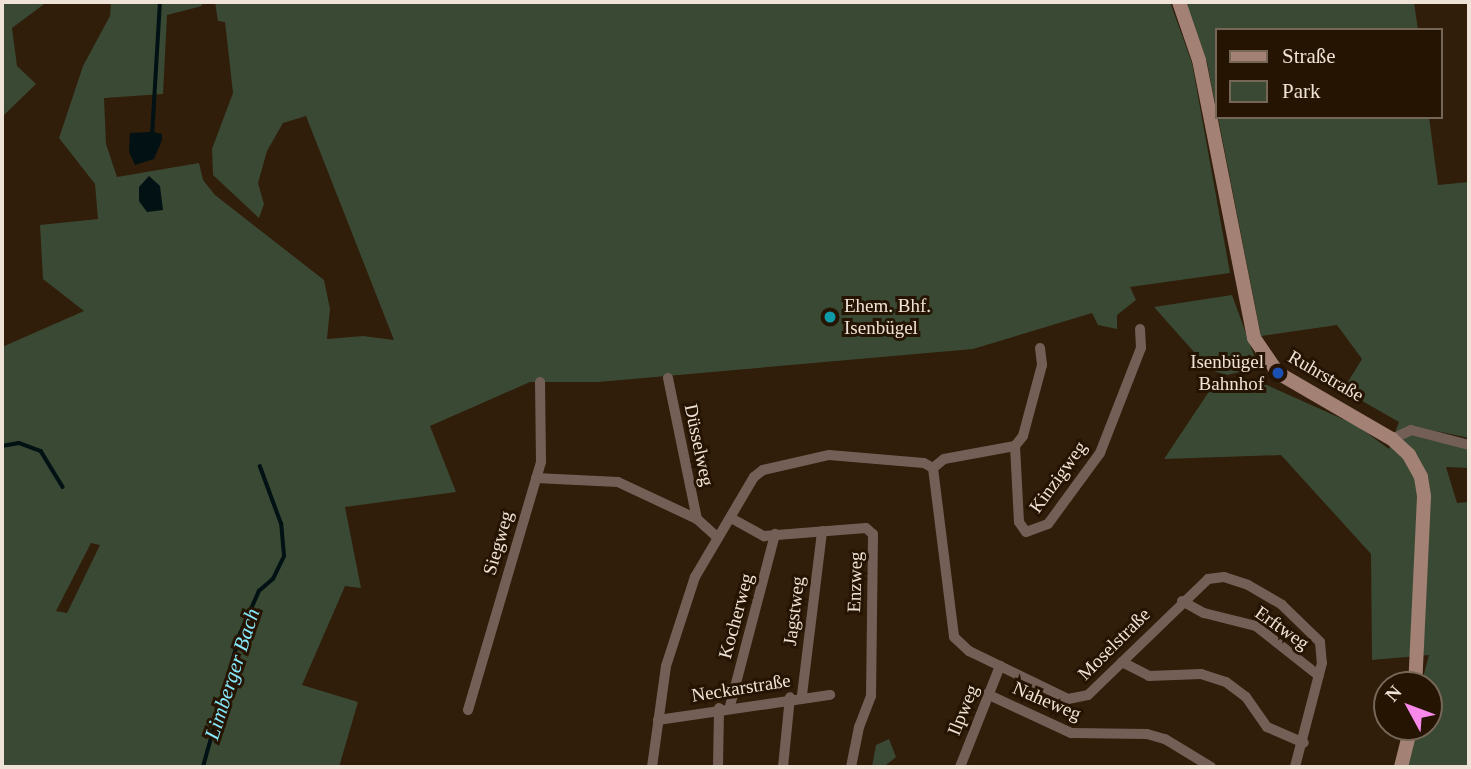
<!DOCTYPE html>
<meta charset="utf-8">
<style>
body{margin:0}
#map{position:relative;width:1471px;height:769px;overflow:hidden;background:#301d0a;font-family:Georgia,serif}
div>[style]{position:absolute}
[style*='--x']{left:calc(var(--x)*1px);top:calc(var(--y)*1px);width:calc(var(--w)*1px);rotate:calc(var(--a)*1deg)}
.green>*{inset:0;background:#3a4933}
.water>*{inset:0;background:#011114}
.stream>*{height:3.5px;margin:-1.75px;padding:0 1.75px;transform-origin:1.75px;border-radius:1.75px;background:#011114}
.street>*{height:10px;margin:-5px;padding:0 5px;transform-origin:5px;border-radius:5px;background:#745f57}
.secondary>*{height:14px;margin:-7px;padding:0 7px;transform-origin:7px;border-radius:7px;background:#a38275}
.dots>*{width:19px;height:19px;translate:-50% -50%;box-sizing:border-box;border:4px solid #261403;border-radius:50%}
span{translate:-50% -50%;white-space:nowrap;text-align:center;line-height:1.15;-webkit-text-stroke:6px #261403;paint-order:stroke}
.poi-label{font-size:19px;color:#efe2d6}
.left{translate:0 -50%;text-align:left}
.right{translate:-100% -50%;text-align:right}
.street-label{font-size:19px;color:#efe2d6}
.water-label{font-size:21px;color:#86e8fc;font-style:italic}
.frame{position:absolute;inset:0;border:4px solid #efe2d6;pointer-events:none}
.legend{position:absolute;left:1215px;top:28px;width:228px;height:91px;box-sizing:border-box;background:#261403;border:2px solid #766657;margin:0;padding:9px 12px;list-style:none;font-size:21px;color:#efe2d6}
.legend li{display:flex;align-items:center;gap:14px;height:35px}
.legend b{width:35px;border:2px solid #766657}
.north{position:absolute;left:1373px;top:671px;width:70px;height:70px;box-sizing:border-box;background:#261403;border:2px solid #766657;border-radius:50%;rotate:311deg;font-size:19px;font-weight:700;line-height:28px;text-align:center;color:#efe2d6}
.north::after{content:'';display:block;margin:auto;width:24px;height:32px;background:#f888ea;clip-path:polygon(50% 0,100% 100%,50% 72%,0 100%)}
</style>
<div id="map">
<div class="green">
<div style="clip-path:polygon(2px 2px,47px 2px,12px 28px,17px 66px,36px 84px,2px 117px)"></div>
<div style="clip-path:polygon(evenodd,111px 2px,201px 2px,202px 6px,167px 15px,163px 94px,104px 98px,106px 144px,117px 177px,199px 163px,203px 180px,215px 195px,324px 280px,330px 309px,327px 339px,363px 336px,394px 340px,306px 116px,283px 123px,267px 151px,258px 183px,264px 204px,259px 218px,213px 175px,212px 149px,233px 93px,225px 22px,218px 21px,215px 2px,1170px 2px,1192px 63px,1230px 273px,1130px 287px,1136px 300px,1117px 315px,1117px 329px,1098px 325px,1092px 313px,973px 349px,598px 382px,530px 382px,430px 426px,456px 492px,345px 507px,361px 588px,345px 586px,302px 685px,358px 702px,339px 767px,2px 767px,2px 347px,84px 311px,43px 279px,40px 225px,98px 219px,95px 184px,59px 138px,83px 66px,110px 16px,111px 2px,91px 543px,100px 545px,67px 613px,56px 611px,91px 543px)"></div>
<div style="clip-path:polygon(1185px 2px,1414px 2px,1418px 30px,1217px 30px,1217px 114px,1207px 62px)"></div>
<div style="clip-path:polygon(1218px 117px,1429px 117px,1438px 185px,1469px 182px,1469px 438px,1432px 430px,1469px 440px,1469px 468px,1446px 467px,1457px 503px,1469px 502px,1469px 767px,1401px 767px,1411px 727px,1429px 727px,1429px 685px,1421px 685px,1429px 655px,1372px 660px,1371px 554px,1281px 455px,1164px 459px,1210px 390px,1258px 381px,1356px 425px,1389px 449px,1399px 422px,1343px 390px,1362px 359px,1337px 325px,1261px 336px)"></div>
<div style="clip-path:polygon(1232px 295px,1256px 361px,1247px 370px,1227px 375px,1210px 370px,1154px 307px)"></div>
<div style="clip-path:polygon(889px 739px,896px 757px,886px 765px,904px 767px,872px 767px,876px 745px)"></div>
</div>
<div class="water">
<div style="clip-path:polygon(152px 132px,162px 134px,162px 140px,154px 159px,135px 165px,129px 152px,130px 133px)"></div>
<div style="clip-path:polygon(149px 176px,160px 186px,163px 210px,147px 212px,139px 201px,139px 187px)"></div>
</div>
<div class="stream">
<div style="--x:152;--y:136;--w:134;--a:-86.6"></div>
<div style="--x:2;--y:446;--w:17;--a:-10"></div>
<div style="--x:19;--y:443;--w:23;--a:20"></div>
<div style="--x:41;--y:451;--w:42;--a:58.6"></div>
<div style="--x:203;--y:767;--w:138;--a:-74.5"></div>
<div style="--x:240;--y:634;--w:47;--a:-66.2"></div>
<div style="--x:259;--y:591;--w:18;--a:-41"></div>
<div style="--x:273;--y:579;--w:25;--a:-64"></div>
<div style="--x:284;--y:556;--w:32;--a:-95"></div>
<div style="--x:281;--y:524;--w:61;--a:-110.2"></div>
</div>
<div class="street">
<div style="--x:1040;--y:348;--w:17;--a:83"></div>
<div style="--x:1042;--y:365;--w:73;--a:105"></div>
<div style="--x:1023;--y:436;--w:13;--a:129"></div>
<div style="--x:1015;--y:446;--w:76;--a:87"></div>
<div style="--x:1019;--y:522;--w:12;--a:55"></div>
<div style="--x:1026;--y:532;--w:23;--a:-20"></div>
<div style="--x:1048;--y:524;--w:88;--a:-53.8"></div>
<div style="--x:1100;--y:453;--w:113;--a:-68.7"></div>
<div style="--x:1141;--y:348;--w:19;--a:-93"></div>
<div style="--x:668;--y:378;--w:144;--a:78.4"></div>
<div style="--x:1392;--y:439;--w:21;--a:-25"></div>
<div style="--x:1411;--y:430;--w:60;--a:14.5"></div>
<div style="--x:933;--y:468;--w:14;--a:-39"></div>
<div style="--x:944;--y:459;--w:72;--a:-10.4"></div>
<div style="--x:536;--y:478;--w:82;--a:2.8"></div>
<div style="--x:618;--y:482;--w:87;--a:25.1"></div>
<div style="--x:697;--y:519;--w:28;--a:42"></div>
<div style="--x:731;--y:518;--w:38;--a:29"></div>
<div style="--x:764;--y:536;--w:102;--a:-4.5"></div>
<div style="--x:866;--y:528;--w:9;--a:41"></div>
<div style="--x:873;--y:534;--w:162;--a:90.7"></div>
<div style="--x:871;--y:696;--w:33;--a:111"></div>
<div style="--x:859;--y:727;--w:41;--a:101.3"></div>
<div style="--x:1182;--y:601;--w:25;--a:29"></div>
<div style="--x:1204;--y:613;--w:54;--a:14"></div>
<div style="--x:1256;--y:626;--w:80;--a:38.4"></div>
<div style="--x:1122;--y:662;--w:30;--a:27"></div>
<div style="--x:1149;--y:676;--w:52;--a:-2.2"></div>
<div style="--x:1201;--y:674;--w:26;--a:18"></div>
<div style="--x:1226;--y:682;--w:25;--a:37"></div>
<div style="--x:1246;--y:697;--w:37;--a:55"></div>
<div style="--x:1267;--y:727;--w:40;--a:23.4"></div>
<div style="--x:987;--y:694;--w:93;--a:24.9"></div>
<div style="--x:1071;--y:733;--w:76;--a:0.8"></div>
<div style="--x:1147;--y:734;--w:19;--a:16"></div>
<div style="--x:1165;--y:739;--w:54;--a:31.3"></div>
<div style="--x:802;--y:695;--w:165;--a:-83"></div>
<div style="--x:730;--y:706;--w:178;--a:-75.3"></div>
<div style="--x:468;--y:710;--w:259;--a:-73.6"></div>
<div style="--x:541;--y:462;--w:80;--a:-90.7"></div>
<div style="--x:658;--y:720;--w:174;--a:-8.3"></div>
<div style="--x:652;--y:767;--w:102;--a:-82.1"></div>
<div style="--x:666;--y:666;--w:94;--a:-72"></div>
<div style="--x:695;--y:577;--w:116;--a:-59.5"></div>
<div style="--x:754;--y:477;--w:11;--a:-38"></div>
<div style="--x:763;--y:470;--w:68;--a:-12.8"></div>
<div style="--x:829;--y:455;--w:95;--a:4.8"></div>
<div style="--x:924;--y:463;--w:10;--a:29"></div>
<div style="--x:933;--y:468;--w:170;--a:82.9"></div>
<div style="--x:954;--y:637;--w:21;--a:43"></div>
<div style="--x:969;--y:651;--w:110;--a:25.9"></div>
<div style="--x:1068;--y:699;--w:20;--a:-11"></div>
<div style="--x:1088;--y:695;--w:167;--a:-44"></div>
<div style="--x:1208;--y:579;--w:16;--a:-7"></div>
<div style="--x:1224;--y:577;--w:25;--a:18"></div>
<div style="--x:1248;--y:585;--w:39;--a:30"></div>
<div style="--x:1282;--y:605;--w:53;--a:44.2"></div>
<div style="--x:1320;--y:642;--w:21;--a:85"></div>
<div style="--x:1322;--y:663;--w:107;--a:104.6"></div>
<div style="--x:718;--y:767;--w:59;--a:-89"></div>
<div style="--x:783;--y:767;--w:70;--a:-84.3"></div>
<div style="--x:960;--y:767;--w:109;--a:-68.4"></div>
</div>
<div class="secondary">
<div style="--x:1179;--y:2;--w:61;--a:71"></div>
<div style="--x:1199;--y:60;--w:283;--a:78.8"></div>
<div style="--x:1254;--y:338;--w:42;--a:55.6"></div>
<div style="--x:1278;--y:373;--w:132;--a:30.1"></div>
<div style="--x:1392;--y:439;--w:23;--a:43"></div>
<div style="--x:1409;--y:455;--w:25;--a:61"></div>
<div style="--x:1421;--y:477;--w:20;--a:81"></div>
<div style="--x:1424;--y:497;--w:188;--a:92.7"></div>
<div style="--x:1401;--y:767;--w:41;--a:-76"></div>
</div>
<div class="dots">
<div style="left:830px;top:317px;background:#0f9aa8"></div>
<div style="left:1278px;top:373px;background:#1a4fb4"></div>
</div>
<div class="poi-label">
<span class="left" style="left:844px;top:317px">Ehem. Bhf.<br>Isenbügel</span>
<span class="right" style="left:1264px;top:373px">Isenbügel<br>Bahnhof</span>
</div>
<div class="street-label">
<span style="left:1326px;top:376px;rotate:30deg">Ruhrstraße</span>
<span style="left:699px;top:445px;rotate:78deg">Düsselweg</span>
<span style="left:1058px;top:477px;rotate:-54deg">Kinzigweg</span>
<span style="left:498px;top:543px;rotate:-74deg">Siegweg</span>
<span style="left:855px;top:582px;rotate:-88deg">Enzweg</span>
<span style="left:794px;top:611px;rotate:-83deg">Jagstweg</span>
<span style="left:736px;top:616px;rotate:-75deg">Kocherweg</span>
<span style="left:1282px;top:628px;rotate:35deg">Erftweg</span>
<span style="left:1114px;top:644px;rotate:-45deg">Moselstraße</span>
<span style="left:741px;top:688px;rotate:-9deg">Neckarstraße</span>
<span style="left:1047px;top:701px;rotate:23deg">Naheweg</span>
<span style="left:963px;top:710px;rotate:-68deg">Ilpweg</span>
</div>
<div class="water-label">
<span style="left:232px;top:674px;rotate:-72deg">Limberger Bach</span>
</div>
<div class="frame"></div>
<ul class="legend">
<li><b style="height:9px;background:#a38275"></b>Straße</li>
<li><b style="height:19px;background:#3a4933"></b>Park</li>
</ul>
<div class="north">N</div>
</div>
